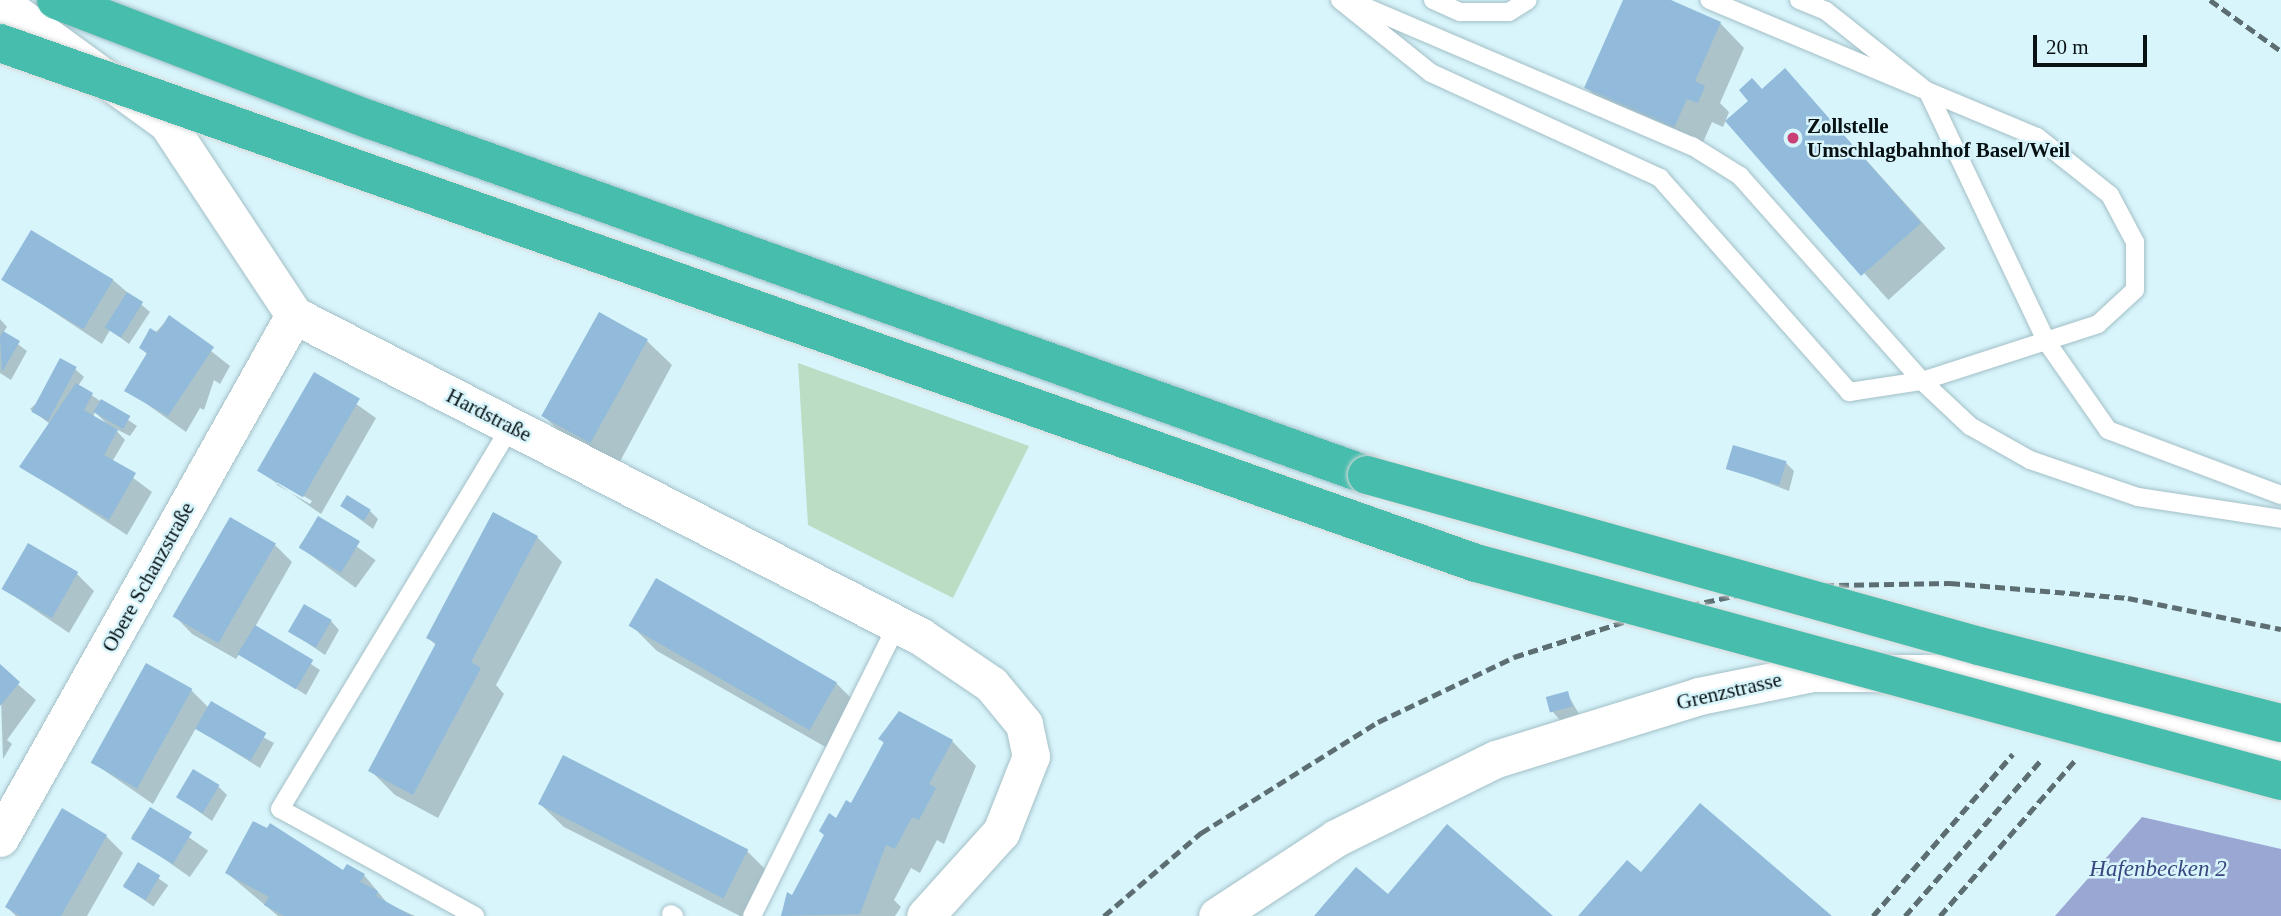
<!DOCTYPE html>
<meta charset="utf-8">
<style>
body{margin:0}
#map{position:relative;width:2281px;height:916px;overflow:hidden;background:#d8f5fc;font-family:"Times New Roman",serif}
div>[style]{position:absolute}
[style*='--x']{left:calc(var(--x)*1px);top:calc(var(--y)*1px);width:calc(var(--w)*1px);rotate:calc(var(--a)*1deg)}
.green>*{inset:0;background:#baddc3}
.water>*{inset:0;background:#9aa7d2}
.shadow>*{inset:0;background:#0003;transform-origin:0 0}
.building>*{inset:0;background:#91badb;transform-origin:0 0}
.roads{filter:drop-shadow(0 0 2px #a3bfc6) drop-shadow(0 0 2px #a3bfc6)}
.lane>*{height:18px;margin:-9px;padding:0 9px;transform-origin:9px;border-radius:9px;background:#fff}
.street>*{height:37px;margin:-18.5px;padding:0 18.5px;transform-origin:18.5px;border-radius:18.5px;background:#fff}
.highway>*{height:38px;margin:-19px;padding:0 19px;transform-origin:19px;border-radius:19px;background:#47bdae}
.rail>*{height:5px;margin-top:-2.5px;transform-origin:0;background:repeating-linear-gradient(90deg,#5c6e72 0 10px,transparent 0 15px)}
.bridges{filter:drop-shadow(0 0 2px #d7d9d9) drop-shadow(0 0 2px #d7d9d9)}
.highway-bridge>*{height:38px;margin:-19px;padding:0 19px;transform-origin:19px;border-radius:19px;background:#47bdae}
.dots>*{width:19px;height:19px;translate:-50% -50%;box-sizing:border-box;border:4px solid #d8f5fc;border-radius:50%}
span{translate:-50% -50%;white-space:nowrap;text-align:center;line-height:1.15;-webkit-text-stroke:5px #d8f5fc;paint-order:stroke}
.poi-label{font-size:21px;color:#081214;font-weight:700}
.left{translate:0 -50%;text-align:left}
.street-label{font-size:21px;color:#081214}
.water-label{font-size:23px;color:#3a477f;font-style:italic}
.scale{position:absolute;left:2033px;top:35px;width:114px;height:32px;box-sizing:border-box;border:4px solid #081214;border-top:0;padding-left:9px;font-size:21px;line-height:24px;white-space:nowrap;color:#081214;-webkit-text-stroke:5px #d8f5fc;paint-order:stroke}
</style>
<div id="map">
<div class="green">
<div style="clip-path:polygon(798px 363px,1029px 446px,953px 598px,808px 525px)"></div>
</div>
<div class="water">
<div style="clip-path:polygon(2142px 817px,2281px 849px,2281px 916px,2055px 916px)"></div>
</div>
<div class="shadow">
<div style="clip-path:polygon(1625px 0,1667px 0,1720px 23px,1744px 48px,1720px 103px,1729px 112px,1723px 127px,1712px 122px,1699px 151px,1611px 112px,1586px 87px)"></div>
<div style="left:1785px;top:70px;width:240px;height:77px;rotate:48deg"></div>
<div style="clip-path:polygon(4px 279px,113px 280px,150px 312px,129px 344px,110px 330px,102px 344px)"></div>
<div style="clip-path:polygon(600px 315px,647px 341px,672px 365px,617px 467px,569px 441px,544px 416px)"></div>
<div style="clip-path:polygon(169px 318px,230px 366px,220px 384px,214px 380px,204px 410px,200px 408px,186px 432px,127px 390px,148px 355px,141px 348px)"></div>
<div style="clip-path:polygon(0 319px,7px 327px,3px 333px,27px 351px,11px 380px,0 373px)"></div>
<div style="clip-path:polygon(evenodd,75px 369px,84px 377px,78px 386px,137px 426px,130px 436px,114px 428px,125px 440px,112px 462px,152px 492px,127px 535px,21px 466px,50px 424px,30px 409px,75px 369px,95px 412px,106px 423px,93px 417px,95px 412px)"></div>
<div style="clip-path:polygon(evenodd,315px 375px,376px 418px,321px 514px,259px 471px,315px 375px,277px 480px,312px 501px,310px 504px,277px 485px,277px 480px)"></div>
<div style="clip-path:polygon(1786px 463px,1794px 471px,1789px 491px,1729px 468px)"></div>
<div style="clip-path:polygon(342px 506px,370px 511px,378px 519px,373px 529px)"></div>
<div style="left:319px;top:519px;width:70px;height:34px;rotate:36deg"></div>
<div style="clip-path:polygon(537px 537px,562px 562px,496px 685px,504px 694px,438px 818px,395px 795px,370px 770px,437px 646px,428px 638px)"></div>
<div style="clip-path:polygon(275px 545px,292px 562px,255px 627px,320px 670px,306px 695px,240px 653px,236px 659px,192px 634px,175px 616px)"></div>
<div style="clip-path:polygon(77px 574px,94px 591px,69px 633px,4px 589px)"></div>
<div style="clip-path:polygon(331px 621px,339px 630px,325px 655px,290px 631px)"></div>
<div style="clip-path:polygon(632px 626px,836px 683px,861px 708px,836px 753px,657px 651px)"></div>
<div style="clip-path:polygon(0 669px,36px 700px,7px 740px,12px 744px,3px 759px)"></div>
<div style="clip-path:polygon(191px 690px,209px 708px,274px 743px,260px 768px,196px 728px,153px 804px,92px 762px)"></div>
<div style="clip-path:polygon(1567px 693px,1579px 714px,1560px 720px,1552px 711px)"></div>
<div style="clip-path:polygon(880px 739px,952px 741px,976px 766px,944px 844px,937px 840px,920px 873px,911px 868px,894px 900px,901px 907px,895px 916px,781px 916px,788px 895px,792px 897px,852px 806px,885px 744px)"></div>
<div style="clip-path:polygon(219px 787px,227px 795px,212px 821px,178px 797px)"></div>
<div style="clip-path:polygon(539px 803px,747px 851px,771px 875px,750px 916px,740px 916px,564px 827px)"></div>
<div style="left:150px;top:810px;width:71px;height:32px;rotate:35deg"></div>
<div style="clip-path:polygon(106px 836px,123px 853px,87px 916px,16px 916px,7px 907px)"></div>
<div style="left:138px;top:864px;width:37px;height:26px;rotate:35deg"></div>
<div style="clip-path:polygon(344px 872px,364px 875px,388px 904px,415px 916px,278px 916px,227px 873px)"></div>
</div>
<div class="building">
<div style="clip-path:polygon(1623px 0,1671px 0,1721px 22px,1695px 81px,1705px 86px,1698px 103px,1687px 99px,1674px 128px,1584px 88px)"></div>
<div style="clip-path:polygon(1785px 68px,1921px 223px,1861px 276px,1725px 121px,1748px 101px,1739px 90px,1752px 78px,1762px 89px)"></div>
<div style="left:31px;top:230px;width:96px;height:58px;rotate:31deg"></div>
<div style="left:127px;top:292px;width:19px;height:42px;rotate:32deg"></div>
<div style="left:599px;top:312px;width:56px;height:119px;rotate:29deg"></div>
<div style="clip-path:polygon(169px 315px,214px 347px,168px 416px,124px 391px,147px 353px,139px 348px,150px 328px,158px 333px)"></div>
<div style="clip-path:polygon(3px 331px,20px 341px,2px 372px,0 337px)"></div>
<div style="left:60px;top:358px;width:19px;height:61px;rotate:28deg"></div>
<div style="left:314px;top:372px;width:53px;height:114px;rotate:30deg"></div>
<div style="clip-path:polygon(76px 383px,93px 393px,84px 410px,118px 430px,104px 455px,136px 473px,109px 520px,19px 467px)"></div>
<div style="left:101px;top:399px;width:34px;height:15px;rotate:30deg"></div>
<div style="left:1733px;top:445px;width:56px;height:25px;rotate:17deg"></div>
<div style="left:347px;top:495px;width:28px;height:13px;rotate:32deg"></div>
<div style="clip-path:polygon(493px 512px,538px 536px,471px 662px,481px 668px,413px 795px,368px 771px,436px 643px,426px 638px)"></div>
<div style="left:318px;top:516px;width:49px;height:37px;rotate:31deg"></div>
<div style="left:230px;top:517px;width:53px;height:115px;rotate:30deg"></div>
<div style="left:28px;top:543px;width:58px;height:53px;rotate:30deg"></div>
<div style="left:656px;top:578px;width:209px;height:55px;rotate:30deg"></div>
<div style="left:304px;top:604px;width:32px;height:32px;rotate:30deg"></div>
<div style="left:255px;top:625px;width:68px;height:34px;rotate:31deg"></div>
<div style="left:146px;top:663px;width:53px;height:114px;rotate:29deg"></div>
<div style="clip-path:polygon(0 664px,20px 682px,0 706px)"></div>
<div style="left:1568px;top:691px;width:16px;height:23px;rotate:75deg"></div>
<div style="left:211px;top:701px;width:64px;height:32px;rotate:30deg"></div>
<div style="clip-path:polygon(899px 711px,953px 740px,929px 784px,936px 788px,919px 820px,912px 817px,895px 849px,886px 845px,860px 914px,781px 916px,787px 892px,792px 895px,824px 835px,819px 831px,829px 813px,836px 818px,846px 800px,851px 803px,884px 742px,878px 739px)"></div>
<div style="left:563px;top:755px;width:208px;height:55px;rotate:27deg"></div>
<div style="left:193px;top:769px;width:31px;height:33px;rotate:31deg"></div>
<div style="clip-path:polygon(1700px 803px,1832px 916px,1578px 916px,1627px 860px,1641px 872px)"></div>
<div style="left:150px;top:807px;width:49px;height:37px;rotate:31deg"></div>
<div style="clip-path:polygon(62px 808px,107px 835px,61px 916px,20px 916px,5px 907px)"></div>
<div style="clip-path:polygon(253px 821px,267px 828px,270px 823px,343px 870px,347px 864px,365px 874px,360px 882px,378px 891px,376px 896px,412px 916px,284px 916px,264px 905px,269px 897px,225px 873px)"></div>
<div style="clip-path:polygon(1447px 824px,1553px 916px,1314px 916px,1356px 867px,1388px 894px)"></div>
<div style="left:138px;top:862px;width:26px;height:29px;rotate:31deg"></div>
</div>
<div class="roads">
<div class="lane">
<div style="--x:1340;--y:0;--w:117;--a:38.7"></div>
<div style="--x:1431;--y:73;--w:252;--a:24.6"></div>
<div style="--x:1660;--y:178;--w:286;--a:48.5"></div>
<div style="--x:1849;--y:392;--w:74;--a:-8.6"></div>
<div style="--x:1922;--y:381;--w:185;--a:-17.9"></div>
<div style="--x:2098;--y:324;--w:50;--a:-42.6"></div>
<div style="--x:2135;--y:290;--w:48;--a:-90"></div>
<div style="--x:2135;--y:242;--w:53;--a:-118"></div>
<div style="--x:2110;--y:195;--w:93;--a:-141.5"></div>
<div style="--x:2037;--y:137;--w:355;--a:-157.3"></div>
<div style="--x:1433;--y:0;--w:30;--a:24"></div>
<div style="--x:1460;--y:12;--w:49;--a:0"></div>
<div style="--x:1509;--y:12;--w:22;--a:-32"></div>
<div style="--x:1799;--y:0;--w:29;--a:22"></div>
<div style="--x:1826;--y:11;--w:130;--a:38.5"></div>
<div style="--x:1928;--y:92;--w:276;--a:64.6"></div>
<div style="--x:2046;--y:341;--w:108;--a:55.1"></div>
<div style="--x:2108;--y:430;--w:185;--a:20.6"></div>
<div style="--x:1356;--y:3;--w:365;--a:23.1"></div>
<div style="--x:1692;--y:146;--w:57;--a:32"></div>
<div style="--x:1740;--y:176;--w:274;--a:48.4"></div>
<div style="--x:1922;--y:381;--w:66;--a:43.2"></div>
<div style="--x:1970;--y:426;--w:69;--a:29.5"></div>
<div style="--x:2030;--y:460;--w:114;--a:18.9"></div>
<div style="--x:2138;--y:497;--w:145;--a:8.7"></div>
<div style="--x:671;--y:914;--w:4;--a:34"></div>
<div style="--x:475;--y:916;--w:222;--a:-151.2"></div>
<div style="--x:280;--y:809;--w:447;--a:-58.9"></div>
<div style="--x:752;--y:916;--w:325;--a:-63.5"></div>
</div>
<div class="street">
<div style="--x:0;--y:2;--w:206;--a:35.9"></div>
<div style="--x:167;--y:123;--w:230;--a:56.5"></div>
<div style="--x:294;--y:315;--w:704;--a:27.15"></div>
<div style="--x:920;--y:636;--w:86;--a:34.1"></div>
<div style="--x:991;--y:684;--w:52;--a:50.5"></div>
<div style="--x:1024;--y:724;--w:33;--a:78"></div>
<div style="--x:1031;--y:756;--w:82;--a:111.5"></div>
<div style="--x:1001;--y:832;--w:113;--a:132.1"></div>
<div style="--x:0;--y:838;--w:600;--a:-60.66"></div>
<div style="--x:1217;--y:916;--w:142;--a:-33.2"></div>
<div style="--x:1336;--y:838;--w:178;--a:-26.3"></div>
<div style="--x:1496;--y:759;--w:213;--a:-17.2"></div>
<div style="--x:1699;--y:696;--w:115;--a:-11.5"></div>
<div style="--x:1812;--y:673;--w:171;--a:0"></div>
<div style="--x:1983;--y:673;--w:308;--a:14.3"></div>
</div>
<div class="highway">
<div style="--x:56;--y:0;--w:337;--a:20.9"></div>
<div style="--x:371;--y:120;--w:1057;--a:19.62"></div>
</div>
</div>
<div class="rail">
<div style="--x:2210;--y:0;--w:87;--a:35.7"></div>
<div style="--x:1104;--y:916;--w:128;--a:-40.6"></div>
<div style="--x:1201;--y:833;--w:209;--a:-32.1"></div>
<div style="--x:1378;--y:722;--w:151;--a:-25.5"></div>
<div style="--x:1514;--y:657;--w:139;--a:-17.7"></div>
<div style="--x:1646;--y:615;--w:136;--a:-12.3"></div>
<div style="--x:1779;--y:586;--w:171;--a:-1"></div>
<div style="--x:1950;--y:583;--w:179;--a:4.8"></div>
<div style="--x:2128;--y:598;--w:156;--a:11.5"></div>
<div style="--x:1873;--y:916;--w:214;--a:-49.2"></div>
<div style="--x:1905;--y:916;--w:206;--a:-48.9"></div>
<div style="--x:1940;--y:916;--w:209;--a:-49.1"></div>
</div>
<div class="bridges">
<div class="highway-bridge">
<div style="--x:0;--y:43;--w:1565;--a:19.41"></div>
<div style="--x:1476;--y:563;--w:834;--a:15.15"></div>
<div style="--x:1367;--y:475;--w:635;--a:15.61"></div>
<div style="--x:1979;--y:646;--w:312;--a:14.3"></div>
</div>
</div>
<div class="dots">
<div style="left:1793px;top:138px;background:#ca3f74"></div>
</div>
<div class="poi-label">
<span class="left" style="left:1807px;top:138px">Zollstelle<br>Umschlagbahnhof Basel/Weil</span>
</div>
<div class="street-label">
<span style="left:489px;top:415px;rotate:27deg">Hardstraße</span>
<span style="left:148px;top:577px;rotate:-61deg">Obere Schanzstraße</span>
<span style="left:1729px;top:691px;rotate:-13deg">Grenzstrasse</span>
</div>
<div class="water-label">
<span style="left:2158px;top:869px">Hafenbecken 2</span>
</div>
<div class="scale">20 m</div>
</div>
